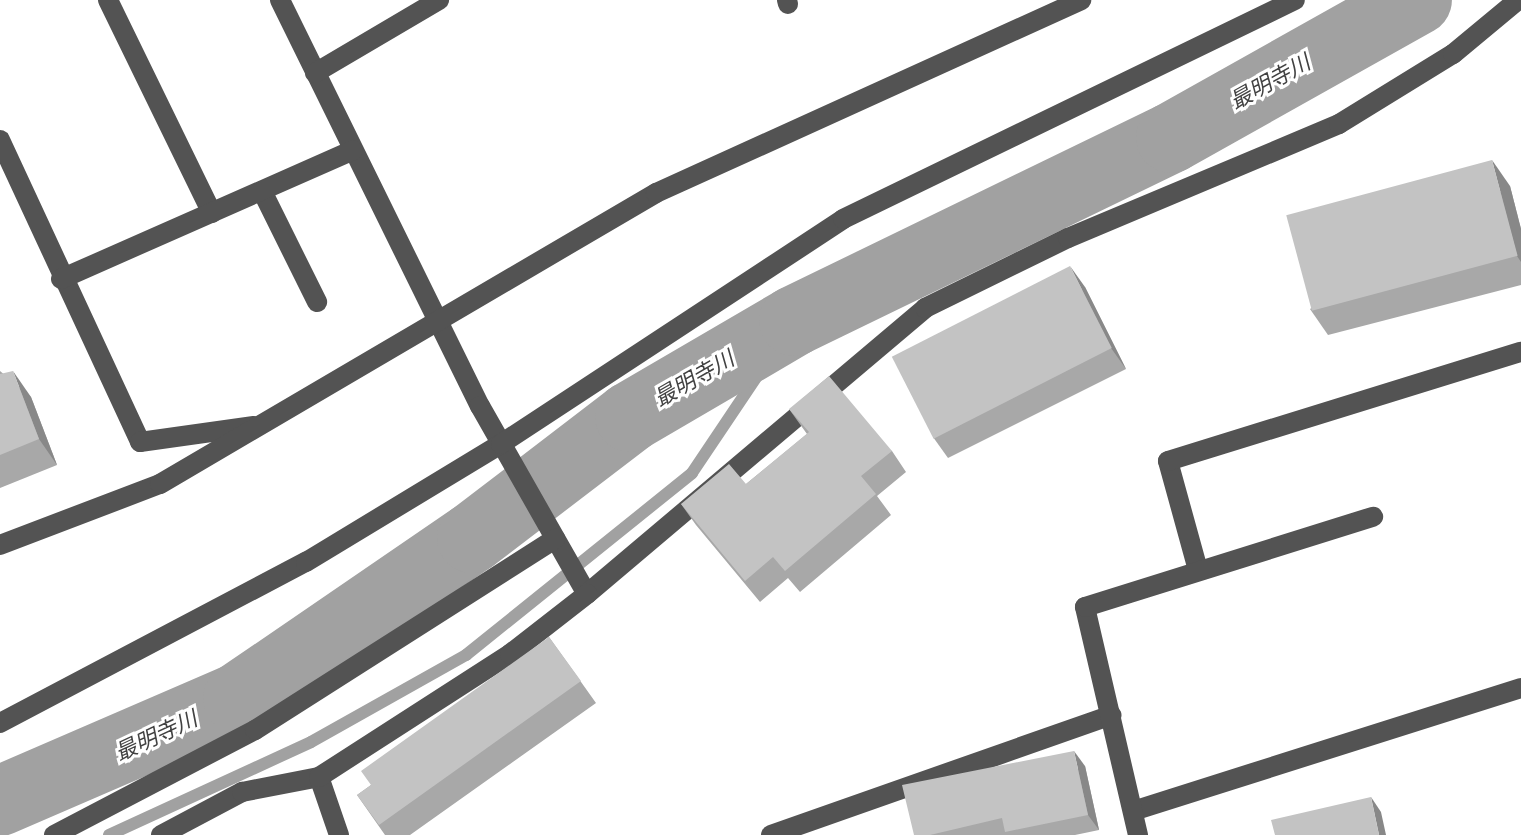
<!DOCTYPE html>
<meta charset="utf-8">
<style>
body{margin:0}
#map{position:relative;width:1521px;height:835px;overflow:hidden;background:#fff;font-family:"Roboto Condensed","Noto Sans JP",sans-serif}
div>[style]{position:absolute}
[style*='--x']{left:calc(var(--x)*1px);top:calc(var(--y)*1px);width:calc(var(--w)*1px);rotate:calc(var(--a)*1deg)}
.stream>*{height:12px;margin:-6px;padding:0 6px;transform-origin:6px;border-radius:6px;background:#a1a1a1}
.river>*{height:70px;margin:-35px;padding:0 35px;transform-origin:35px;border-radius:35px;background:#a1a1a1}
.minor>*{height:20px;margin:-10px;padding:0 10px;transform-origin:10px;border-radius:10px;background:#535353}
.wall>*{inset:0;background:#a8a8a8}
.shaded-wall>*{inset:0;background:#888}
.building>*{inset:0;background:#c3c3c3;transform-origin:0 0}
span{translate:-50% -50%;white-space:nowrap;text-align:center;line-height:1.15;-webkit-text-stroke:6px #fff;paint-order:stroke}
.water-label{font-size:22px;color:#424242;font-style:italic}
</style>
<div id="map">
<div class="stream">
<div style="--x:109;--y:835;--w:222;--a:-24.7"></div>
<div style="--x:311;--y:742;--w:178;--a:-29.3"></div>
<div style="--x:466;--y:655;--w:290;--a:-38.8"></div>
<div style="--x:692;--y:473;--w:183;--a:-56.1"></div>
</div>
<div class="river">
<div style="--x:0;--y:801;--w:259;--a:-23.4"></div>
<div style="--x:238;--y:698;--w:283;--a:-34.4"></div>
<div style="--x:472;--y:538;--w:199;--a:-37.4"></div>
<div style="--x:630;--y:417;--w:190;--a:-30.3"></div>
<div style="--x:794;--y:321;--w:419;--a:-25.9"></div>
<div style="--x:1171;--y:138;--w:282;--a:-29.3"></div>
</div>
<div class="minor">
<div style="--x:108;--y:0;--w:237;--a:64"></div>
<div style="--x:280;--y:0;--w:453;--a:63.8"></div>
<div style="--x:480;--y:406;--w:216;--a:60.4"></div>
<div style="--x:587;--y:594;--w:443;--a:-40.2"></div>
<div style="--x:925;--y:308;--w:159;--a:-26.1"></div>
<div style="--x:1068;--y:238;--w:294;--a:-22.8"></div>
<div style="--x:1339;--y:124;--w:134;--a:-31.6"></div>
<div style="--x:1453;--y:54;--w:85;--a:-39.7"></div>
<div style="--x:787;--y:0;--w:4;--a:76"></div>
<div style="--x:315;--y:73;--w:144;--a:-30.5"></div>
<div style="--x:0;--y:140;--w:333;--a:65.1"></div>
<div style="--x:140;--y:442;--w:115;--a:-8"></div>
<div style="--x:262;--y:191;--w:124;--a:63.6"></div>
<div style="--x:61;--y:279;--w:319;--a:-23.8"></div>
<div style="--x:0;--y:545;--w:171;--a:-20.9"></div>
<div style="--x:160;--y:484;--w:575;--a:-30.4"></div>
<div style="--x:656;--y:193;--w:467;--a:-24.4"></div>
<div style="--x:1198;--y:570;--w:113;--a:-105.4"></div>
<div style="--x:1168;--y:461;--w:369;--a:-17.2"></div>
<div style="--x:0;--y:723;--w:346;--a:-27.8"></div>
<div style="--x:306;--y:562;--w:228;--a:-31.2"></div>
<div style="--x:501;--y:444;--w:409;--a:-33.3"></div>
<div style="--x:843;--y:219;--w:502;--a:-25.85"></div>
<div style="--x:1133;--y:811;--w:407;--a:-17.6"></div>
<div style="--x:54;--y:835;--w:227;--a:-27.6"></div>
<div style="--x:255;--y:730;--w:356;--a:-32.5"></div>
<div style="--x:161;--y:835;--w:92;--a:-28"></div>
<div style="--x:242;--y:792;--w:78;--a:-11"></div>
<div style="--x:339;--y:835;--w:61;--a:-109"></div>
<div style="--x:319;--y:777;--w:227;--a:-32.8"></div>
<div style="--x:510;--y:654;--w:98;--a:-37.9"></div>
<div style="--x:771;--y:835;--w:361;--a:-19.4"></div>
<div style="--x:1138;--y:835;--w:234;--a:-103.1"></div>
<div style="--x:1085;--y:607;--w:302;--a:-17.4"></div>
</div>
<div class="wall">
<div style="clip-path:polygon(1510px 186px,1521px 229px,1521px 285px,1328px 335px,1310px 309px)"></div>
<div style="clip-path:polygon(1085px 287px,1126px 369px,948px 458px,933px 437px)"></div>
<div style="clip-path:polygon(0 371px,31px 397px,57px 465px,0 488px)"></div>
<div style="clip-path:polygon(789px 409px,892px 451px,906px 472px,877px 496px,891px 515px,800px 592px,788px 578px,760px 602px,696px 525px,681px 504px,746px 484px,807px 434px)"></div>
<div style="clip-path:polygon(549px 637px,596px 703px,410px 835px,385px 835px,357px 795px,371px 785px)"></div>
<div style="clip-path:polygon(1085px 766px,1099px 830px,1075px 835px,914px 835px)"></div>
</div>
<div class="shaded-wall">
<div style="clip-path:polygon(1492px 160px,1510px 186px,1521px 229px,1521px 262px,1517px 256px)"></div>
<div style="clip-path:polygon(1070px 266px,1085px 287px,1126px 369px,1111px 348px)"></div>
<div style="clip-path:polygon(13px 371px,31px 397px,57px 465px,39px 439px)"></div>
<div style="clip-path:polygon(1074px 751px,1085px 766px,1099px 830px,1088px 815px)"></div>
<div style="clip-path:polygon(1371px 797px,1381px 812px,1386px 835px,1379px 835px)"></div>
</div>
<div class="building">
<div style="left:1492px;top:160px;width:99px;height:213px;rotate:75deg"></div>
<div style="left:1070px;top:266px;width:92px;height:200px;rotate:63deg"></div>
<div style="clip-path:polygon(13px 371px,39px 439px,0 455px,0 374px)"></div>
<div style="clip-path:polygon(829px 376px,892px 451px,861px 476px,876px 494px,785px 571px,773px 557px,745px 581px,681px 504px,729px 464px,746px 484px,809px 432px,789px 409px)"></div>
<div style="clip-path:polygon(549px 637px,581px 681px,379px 825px,357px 795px,371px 785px,361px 771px)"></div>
<div style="clip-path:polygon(1074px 751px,1088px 815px,1005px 832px,1002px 818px,930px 835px,914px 835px,902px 785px)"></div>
<div style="clip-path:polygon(1371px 797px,1379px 835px,1275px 835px,1271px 820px)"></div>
</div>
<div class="water-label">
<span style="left:1270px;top:82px;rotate:-29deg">最明寺川</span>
<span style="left:694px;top:379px;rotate:-30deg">最明寺川</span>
<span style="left:156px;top:736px;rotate:-25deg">最明寺川</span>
</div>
</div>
